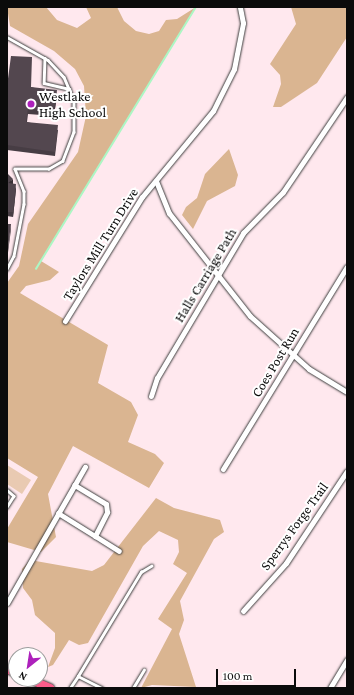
<!DOCTYPE html>
<style>
body{margin:0}
#map{position:relative;width:354px;height:695px;overflow:hidden;background:#ffe8ee;font-family:"Crimson Pro",serif}
div>[style]{position:absolute}
[style*='--x']{left:calc(var(--x)*1px);top:calc(var(--y)*1px);width:calc(var(--w)*1px);rotate:calc(var(--a)*1deg)}
.green>*{inset:0;background:#e9cab2}
.forest>*{inset:0;background:#dab591}
.stream>*{height:1.5px;margin:-0.75px;padding:0 0.75px;transform-origin:0.75px;border-radius:0.75px;background:#acf7c4}
.roads{filter:drop-shadow(0 0 1px #3e3e3e) drop-shadow(0 0 1px #3e3e3e)}
.service>*{height:2.5px;margin:-1.25px;padding:0 1.25px;transform-origin:1.25px;border-radius:1.25px;background:#fff}
.minor>*{height:5px;margin:-2.5px;padding:0 2.5px;transform-origin:2.5px;border-radius:2.5px;background:#fff}
.primary>*{height:8px;margin:-4px;padding:0 4px;transform-origin:4px;border-radius:4px;background:#fb5c8b}
.wall>*{inset:0;background:#473d44}
.shaded-wall>*{inset:0;background:#3a3237}
.building>*{inset:0;background:#53474f}
.dots>*{width:11px;height:11px;translate:-50% -50%;box-sizing:border-box;border:2px solid #fff;border-radius:50%}
span{translate:-50% -50%;white-space:nowrap;text-align:center;line-height:1.15;-webkit-text-stroke:4px #fff;paint-order:stroke}
.poi-label{font-size:14px;color:#0b0b0b}
.left{translate:0 -50%;text-align:left}
.street-label{font-size:14px;color:#0b0b0b}
.frame{position:absolute;inset:0;border:8px solid #0b0b0b;pointer-events:none}
.north{position:absolute;left:8px;top:647px;width:40px;height:40px;box-sizing:border-box;background:#fff;border:1px solid #9d9d9d;border-radius:50%;rotate:210deg;font-size:11px;font-weight:700;line-height:16px;text-align:center;color:#0b0b0b}
.north::after{content:'';display:block;margin:auto;width:14px;height:18px;background:#ad21bc;clip-path:polygon(50% 0,100% 100%,50% 72%,0 100%)}
.scale{position:absolute;left:216px;top:669px;width:80px;height:18px;box-sizing:border-box;border:2px solid #0b0b0b;border-top:0;padding-left:5px;font-size:12px;line-height:14px;white-space:nowrap;color:#0b0b0b;-webkit-text-stroke:3px #fff;paint-order:stroke}
</style>
<div id="map">
<div class="green">
<div style="clip-path:polygon(7px 465px,31px 480px,22px 494px,7px 484px)"></div>
</div>
<div class="forest">
<div style="clip-path:polygon(7px 7px,46px 7px,57px 20px,77px 28px,91px 18px,86px 7px,117px 7px,124px 21px,136px 31px,149px 34px,159px 31px,166px 20px,177px 19px,196px 7px,41px 261px,59px 272px,50px 280px,26px 286px,20px 293px,108px 345px,98px 383px,131px 402px,138px 415px,128px 442px,155px 454px,164px 463px,149px 488px,73px 446px,48px 494px,56px 537px,41px 552px,7px 542px,7px 529px,38px 477px,7px 458px,7px 283px,19px 266px,28px 224px,78px 152px,86px 116px,84px 86px,75px 69px,54px 51px,10px 26px)"></div>
<div style="clip-path:polygon(291px 7px,347px 7px,347px 37px,317px 83px,281px 107px,273px 107px,281px 84px,280px 75px,270px 64px,296px 24px)"></div>
<div style="clip-path:polygon(229px 149px,238px 175px,235px 186px,207px 201px,193px 229px,182px 215px,186px 207px,197px 198px,205px 174px)"></div>
<div style="clip-path:polygon(156px 498px,174px 508px,220px 520px,224px 532px,214px 539px,180px 601px,184px 620px,179px 634px,196px 687px,152px 685px,141px 688px,172px 629px,158px 619px,187px 573px,173px 564px,179px 552px,178px 540px,159px 531px,143px 546px,88px 643px,79px 645px,69px 640px,53px 665px,48px 667px,55px 648px,55px 633px,35px 615px,32px 600px,23px 588px,22px 569px,30px 560px,92px 571px,104px 565px)"></div>
</div>
<div class="stream">
<div style="--x:36;--y:269;--w:307;--a:-58.6"></div>
</div>
<div class="roads">
<div class="service">
<div style="--x:7;--y:37;--w:47;--a:29.3"></div>
<div style="--x:48;--y:60;--w:23;--a:47"></div>
<div style="--x:64;--y:77;--w:26;--a:67"></div>
<div style="--x:74;--y:101;--w:31;--a:90"></div>
<div style="--x:74;--y:132;--w:31;--a:111"></div>
<div style="--x:63;--y:161;--w:16;--a:150"></div>
<div style="--x:49;--y:169;--w:34;--a:180"></div>
<div style="--x:15;--y:169;--w:24;--a:68"></div>
<div style="--x:24;--y:191;--w:13;--a:90"></div>
<div style="--x:24;--y:204;--w:53;--a:100.9"></div>
<div style="--x:14;--y:256;--w:15;--a:118"></div>
<div style="--x:45;--y:58;--w:25;--a:92"></div>
<div style="--x:44;--y:83;--w:26;--a:13"></div>
<div style="--x:7;--y:490;--w:9;--a:41"></div>
<div style="--x:14;--y:496;--w:13;--a:122"></div>
<div style="--x:78;--y:676;--w:122;--a:-58.8"></div>
<div style="--x:141;--y:572;--w:12;--a:-31"></div>
<div style="--x:70;--y:688;--w:14;--a:-56"></div>
<div style="--x:78;--y:676;--w:27;--a:27"></div>
<div style="--x:133;--y:688;--w:21;--a:-59"></div>
</div>
<div class="minor">
<div style="--x:156;--y:181;--w:35;--a:68"></div>
<div style="--x:169;--y:213;--w:131;--a:51.8"></div>
<div style="--x:250;--y:316;--w:79;--a:41.9"></div>
<div style="--x:309;--y:369;--w:44;--a:31.2"></div>
<div style="--x:65;--y:321;--w:146;--a:-58.2"></div>
<div style="--x:142;--y:197;--w:112;--a:-50.5"></div>
<div style="--x:213;--y:111;--w:47;--a:-63.4"></div>
<div style="--x:234;--y:69;--w:47;--a:-78.9"></div>
<div style="--x:243;--y:23;--w:16;--a:-101"></div>
<div style="--x:151;--y:396;--w:19;--a:-72"></div>
<div style="--x:157;--y:378;--w:169;--a:-59.3"></div>
<div style="--x:243;--y:233;--w:57;--a:-45.7"></div>
<div style="--x:283;--y:192;--w:115;--a:-56"></div>
<div style="--x:223;--y:469;--w:237;--a:-58.5"></div>
<div style="--x:58;--y:513;--w:44;--a:31.9"></div>
<div style="--x:95;--y:536;--w:27;--a:-63"></div>
<div style="--x:107;--y:512;--w:8;--a:-97"></div>
<div style="--x:106;--y:504;--w:37;--a:-149"></div>
<div style="--x:95;--y:536;--w:28;--a:32"></div>
<div style="--x:7;--y:603;--w:157;--a:-60.2"></div>
<div style="--x:243;--y:611;--w:64;--a:-48.1"></div>
<div style="--x:286;--y:563;--w:110;--a:-56.5"></div>
<div style="--x:330;--y:688;--w:33;--a:-59"></div>
</div>
<div class="primary">
<div style="--x:7;--y:669;--w:10;--a:24"></div>
<div style="--x:29;--y:679;--w:23;--a:23"></div>
</div>
</div>
<div class="wall">
<div style="clip-path:polygon(7px 86px,31px 87px,57px 94px,54px 116px,28px 114px,27px 122px,58px 130px,55px 156px,7px 150px)"></div>
<div style="clip-path:polygon(7px 173px,16px 189px,13px 217px,7px 216px)"></div>
</div>
<div class="shaded-wall">
<div style="clip-path:polygon(57px 90px,57px 94px,54px 116px,54px 111px)"></div>
<div style="clip-path:polygon(13px 179px,13px 184px,8px 183px)"></div>
<div style="clip-path:polygon(16px 184px,16px 189px,13px 217px,13px 212px)"></div>
<div style="clip-path:polygon(11px 224px,11px 229px,7px 260px,7px 256px)"></div>
</div>
<div class="building">
<div style="clip-path:polygon(11px 56px,32px 57px,31px 87px,57px 90px,54px 111px,28px 109px,26px 122px,58px 125px,55px 152px,7px 145px,7px 86px)"></div>
<div style="clip-path:polygon(7px 173px,13px 179px,8px 183px,16px 184px,13px 212px,7px 212px)"></div>
<div style="clip-path:polygon(7px 224px,11px 224px,7px 256px)"></div>
</div>
<div class="dots">
<div style="left:31px;top:104px;background:#ad21bc"></div>
</div>
<div class="poi-label">
<span class="left" style="left:39px;top:104px">Westlake<br>High School</span>
</div>
<div class="street-label">
<span style="left:100px;top:244px;rotate:-58deg">Taylors Mill Turn Drive</span>
<span style="left:205px;top:275px;rotate:-59deg">Halls Carriage Path</span>
<span style="left:275px;top:362px;rotate:-59deg">Coes Post Run</span>
<span style="left:294px;top:526px;rotate:-54deg">Sperrys Forge Trail</span>
</div>
<div class="frame"></div>
<div class="north">N</div>
<div class="scale">100 m</div>
</div>
